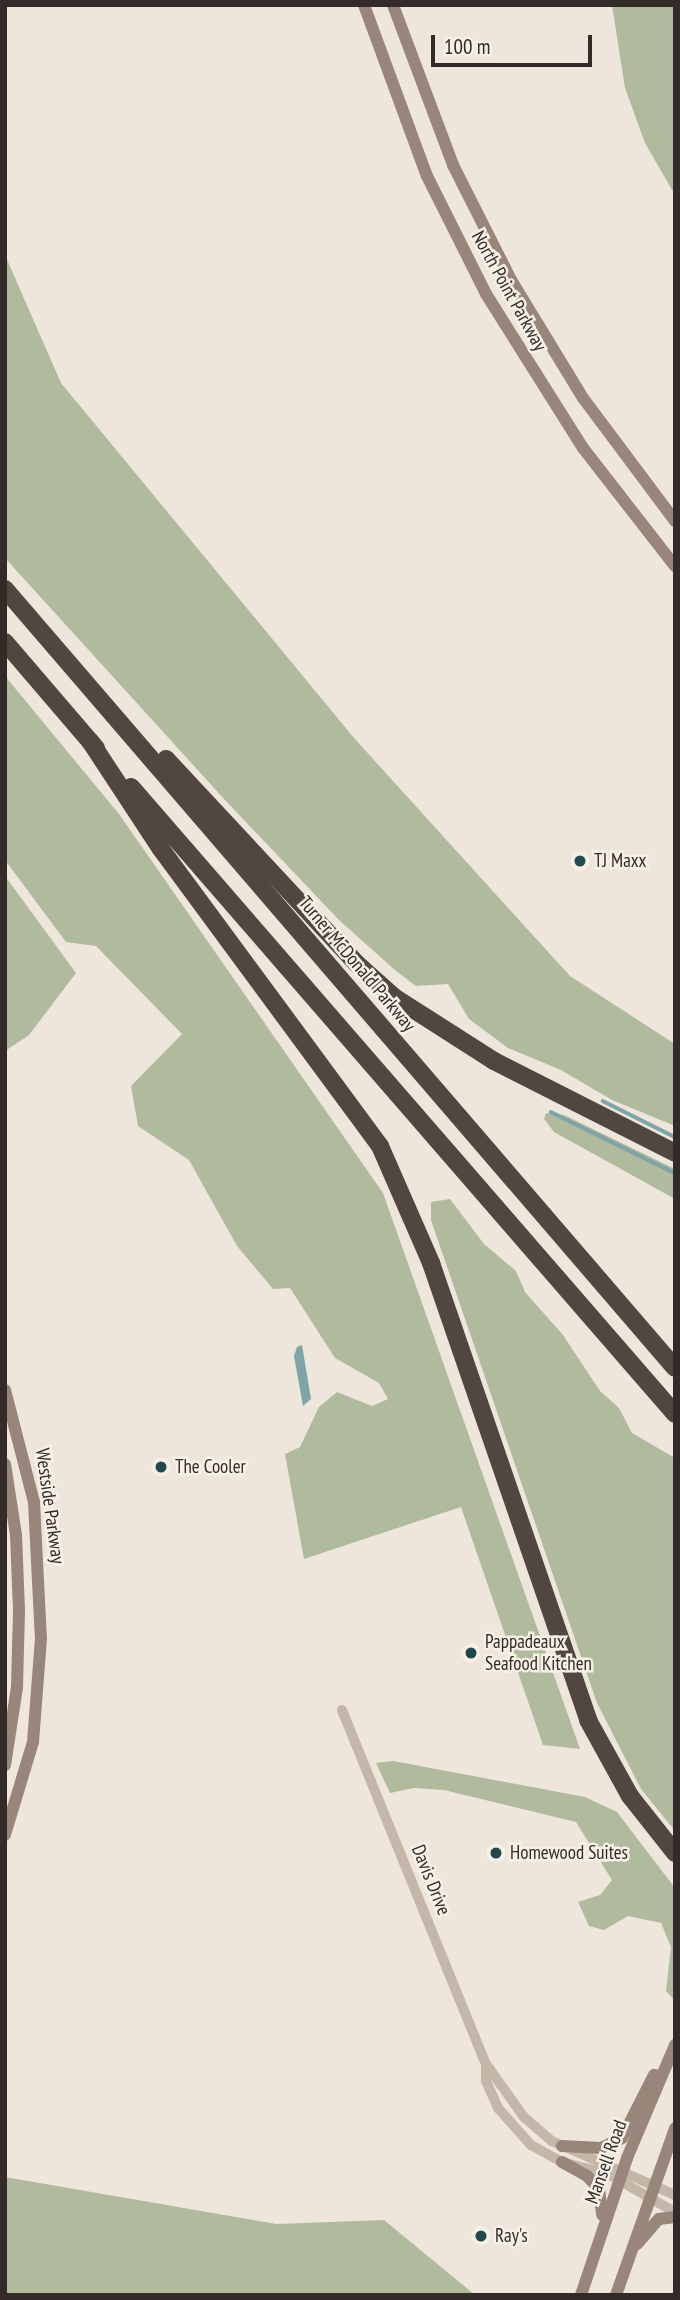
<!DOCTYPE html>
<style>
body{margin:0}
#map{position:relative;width:680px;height:2300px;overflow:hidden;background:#eee6db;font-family:"PT Sans Narrow",sans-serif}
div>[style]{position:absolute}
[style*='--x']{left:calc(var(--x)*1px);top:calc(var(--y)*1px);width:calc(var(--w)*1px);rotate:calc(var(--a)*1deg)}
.green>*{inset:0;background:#b0bb9d}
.water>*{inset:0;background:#7da4a7}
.stream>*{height:3.5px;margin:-1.75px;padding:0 1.75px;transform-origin:1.75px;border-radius:1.75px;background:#7da4a7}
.street>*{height:10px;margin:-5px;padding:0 5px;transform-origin:5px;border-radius:5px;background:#c4b6a8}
.secondary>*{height:12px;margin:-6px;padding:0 6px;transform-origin:6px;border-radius:6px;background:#98867a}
.highway>*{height:18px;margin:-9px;padding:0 9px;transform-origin:9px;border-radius:9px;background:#524640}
.dots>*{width:19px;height:19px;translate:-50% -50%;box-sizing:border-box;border:4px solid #f6f0e6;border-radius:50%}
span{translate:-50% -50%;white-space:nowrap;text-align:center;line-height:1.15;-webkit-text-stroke:5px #f6f0e6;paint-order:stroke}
.street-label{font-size:19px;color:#322b27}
.poi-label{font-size:19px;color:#322b27}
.left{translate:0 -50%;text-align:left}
.frame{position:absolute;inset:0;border:7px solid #322b27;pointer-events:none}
.scale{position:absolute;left:431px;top:35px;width:161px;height:32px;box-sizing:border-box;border:4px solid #322b27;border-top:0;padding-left:9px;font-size:21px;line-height:24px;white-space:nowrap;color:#322b27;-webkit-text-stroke:5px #f6f0e6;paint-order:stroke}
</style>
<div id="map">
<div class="green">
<div style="clip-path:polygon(612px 5px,675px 5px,675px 195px,645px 143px,625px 88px)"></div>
<div style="clip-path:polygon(5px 255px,61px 383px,354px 738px,570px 976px,675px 1044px,675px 1126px,612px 1100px,561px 1070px,508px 1048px,469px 1019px,448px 984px,416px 986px,396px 971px,339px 920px,225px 800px,5px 558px)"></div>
<div style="clip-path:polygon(5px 676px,119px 814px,383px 1193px,580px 1749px,543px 1745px,461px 1507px,304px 1559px,285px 1454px,300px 1447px,319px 1407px,337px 1392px,372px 1406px,388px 1399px,379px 1383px,335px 1358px,290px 1288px,273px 1289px,237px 1246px,189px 1160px,138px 1126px,131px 1086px,182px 1034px,96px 946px,66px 942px,5px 860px)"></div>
<div style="clip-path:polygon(5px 876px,76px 973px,29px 1035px,5px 1051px)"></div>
<div style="clip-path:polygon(546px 1113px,564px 1115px,675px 1169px,675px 1199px,554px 1132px,544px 1119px)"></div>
<div style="clip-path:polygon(450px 1199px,484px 1244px,516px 1271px,525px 1292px,563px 1335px,600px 1391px,619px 1408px,632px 1433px,675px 1458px,675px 1831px,641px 1789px,597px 1703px,431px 1220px,431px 1202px)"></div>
<div style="clip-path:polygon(393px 1761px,585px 1797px,617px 1812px,675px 1888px,675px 2001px,666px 1991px,671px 1947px,661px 1923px,628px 1916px,604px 1930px,589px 1926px,578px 1902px,600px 1895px,612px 1880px,576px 1822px,444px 1790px,414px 1788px,390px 1793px,376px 1763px)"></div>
<div style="clip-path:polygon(5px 2177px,276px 2224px,384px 2220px,475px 2295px,5px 2295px)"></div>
</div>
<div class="water">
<div style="clip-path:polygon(302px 1345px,311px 1399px,303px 1406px,294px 1356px,297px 1347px)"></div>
</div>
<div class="stream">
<div style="--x:603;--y:1101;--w:80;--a:26.6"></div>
<div style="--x:551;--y:1112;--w:138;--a:26.2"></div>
</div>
<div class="street">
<div style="--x:342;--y:1710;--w:382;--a:67.9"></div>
<div style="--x:486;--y:2064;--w:65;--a:54.4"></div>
<div style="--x:524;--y:2117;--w:37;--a:41"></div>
<div style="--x:552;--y:2141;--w:134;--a:23.7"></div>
<div style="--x:486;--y:2064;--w:17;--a:90"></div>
<div style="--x:486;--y:2081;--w:30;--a:66"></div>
<div style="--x:498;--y:2108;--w:50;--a:48.3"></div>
<div style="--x:531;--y:2145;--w:35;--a:29"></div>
<div style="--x:562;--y:2162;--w:48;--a:14.6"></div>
<div style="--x:608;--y:2174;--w:77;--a:29.6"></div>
</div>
<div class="secondary">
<div style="--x:364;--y:5;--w:182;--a:69.8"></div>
<div style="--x:427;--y:176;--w:132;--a:63.4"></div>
<div style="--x:486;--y:294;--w:182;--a:57.8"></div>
<div style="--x:583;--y:448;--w:150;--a:52.1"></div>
<div style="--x:393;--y:5;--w:171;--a:69.4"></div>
<div style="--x:453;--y:165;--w:129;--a:63.2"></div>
<div style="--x:511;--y:280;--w:138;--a:58.6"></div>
<div style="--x:583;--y:398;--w:154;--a:53.2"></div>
<div style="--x:5;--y:1390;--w:116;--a:75.5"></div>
<div style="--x:34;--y:1502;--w:136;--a:87.1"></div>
<div style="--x:41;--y:1638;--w:104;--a:94.4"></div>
<div style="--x:33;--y:1742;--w:97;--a:106.8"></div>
<div style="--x:5;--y:1464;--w:72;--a:81.2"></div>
<div style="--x:16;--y:1535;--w:76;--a:87.7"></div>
<div style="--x:19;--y:1611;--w:76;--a:91.5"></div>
<div style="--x:17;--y:1687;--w:79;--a:98.7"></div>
<div style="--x:562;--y:2146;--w:39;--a:3"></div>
<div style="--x:601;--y:2148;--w:23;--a:-25"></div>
<div style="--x:622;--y:2138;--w:71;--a:-63.1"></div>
<div style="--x:562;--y:2162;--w:29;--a:29"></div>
<div style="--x:587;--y:2176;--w:18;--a:47"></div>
<div style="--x:599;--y:2189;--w:26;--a:83"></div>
<div style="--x:637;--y:2244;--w:33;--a:-49"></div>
<div style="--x:659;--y:2219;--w:16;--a:-7"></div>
<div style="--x:581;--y:2295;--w:145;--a:-71.4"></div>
<div style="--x:627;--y:2158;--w:123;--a:-67"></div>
<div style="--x:616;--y:2295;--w:177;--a:-70.5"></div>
</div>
<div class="highway">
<div style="--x:5;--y:589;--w:1027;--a:49.3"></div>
<div style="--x:5;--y:642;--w:140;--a:49.4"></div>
<div style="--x:90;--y:741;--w:129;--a:56.7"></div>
<div style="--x:161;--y:849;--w:369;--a:53.6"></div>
<div style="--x:380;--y:1146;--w:128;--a:66.4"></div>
<div style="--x:431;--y:1263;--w:483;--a:71"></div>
<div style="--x:588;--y:1720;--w:87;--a:61.1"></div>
<div style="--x:630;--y:1796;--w:73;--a:51.7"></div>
<div style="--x:166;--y:759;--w:279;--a:47"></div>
<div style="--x:356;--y:963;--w:51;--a:41.8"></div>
<div style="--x:394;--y:997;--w:119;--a:32.6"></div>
<div style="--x:494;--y:1061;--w:203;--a:26.9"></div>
<div style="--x:131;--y:787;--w:830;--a:49.05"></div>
</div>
<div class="dots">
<div style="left:580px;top:861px;background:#224a4e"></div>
<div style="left:161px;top:1467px;background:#224a4e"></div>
<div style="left:471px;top:1653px;background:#224a4e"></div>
<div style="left:496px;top:1853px;background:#224a4e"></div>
<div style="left:481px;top:2236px;background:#224a4e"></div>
</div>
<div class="street-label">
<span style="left:509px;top:291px;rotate:61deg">North Point Parkway</span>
<span style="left:357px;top:964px;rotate:50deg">Turner McDonald Parkway</span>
<span style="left:50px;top:1506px;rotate:82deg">Westside Parkway</span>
<span style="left:431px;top:1880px;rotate:68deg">Davis Drive</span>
<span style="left:606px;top:2162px;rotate:-70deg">Mansell Road</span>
</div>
<div class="poi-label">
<span class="left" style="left:594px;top:861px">TJ Maxx</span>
<span class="left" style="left:175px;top:1467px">The Cooler</span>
<span class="left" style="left:485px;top:1653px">Pappadeaux<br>Seafood Kitchen</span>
<span class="left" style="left:510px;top:1853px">Homewood Suites</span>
<span class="left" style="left:495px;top:2236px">Ray's</span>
</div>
<div class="frame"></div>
<div class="scale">100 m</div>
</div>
